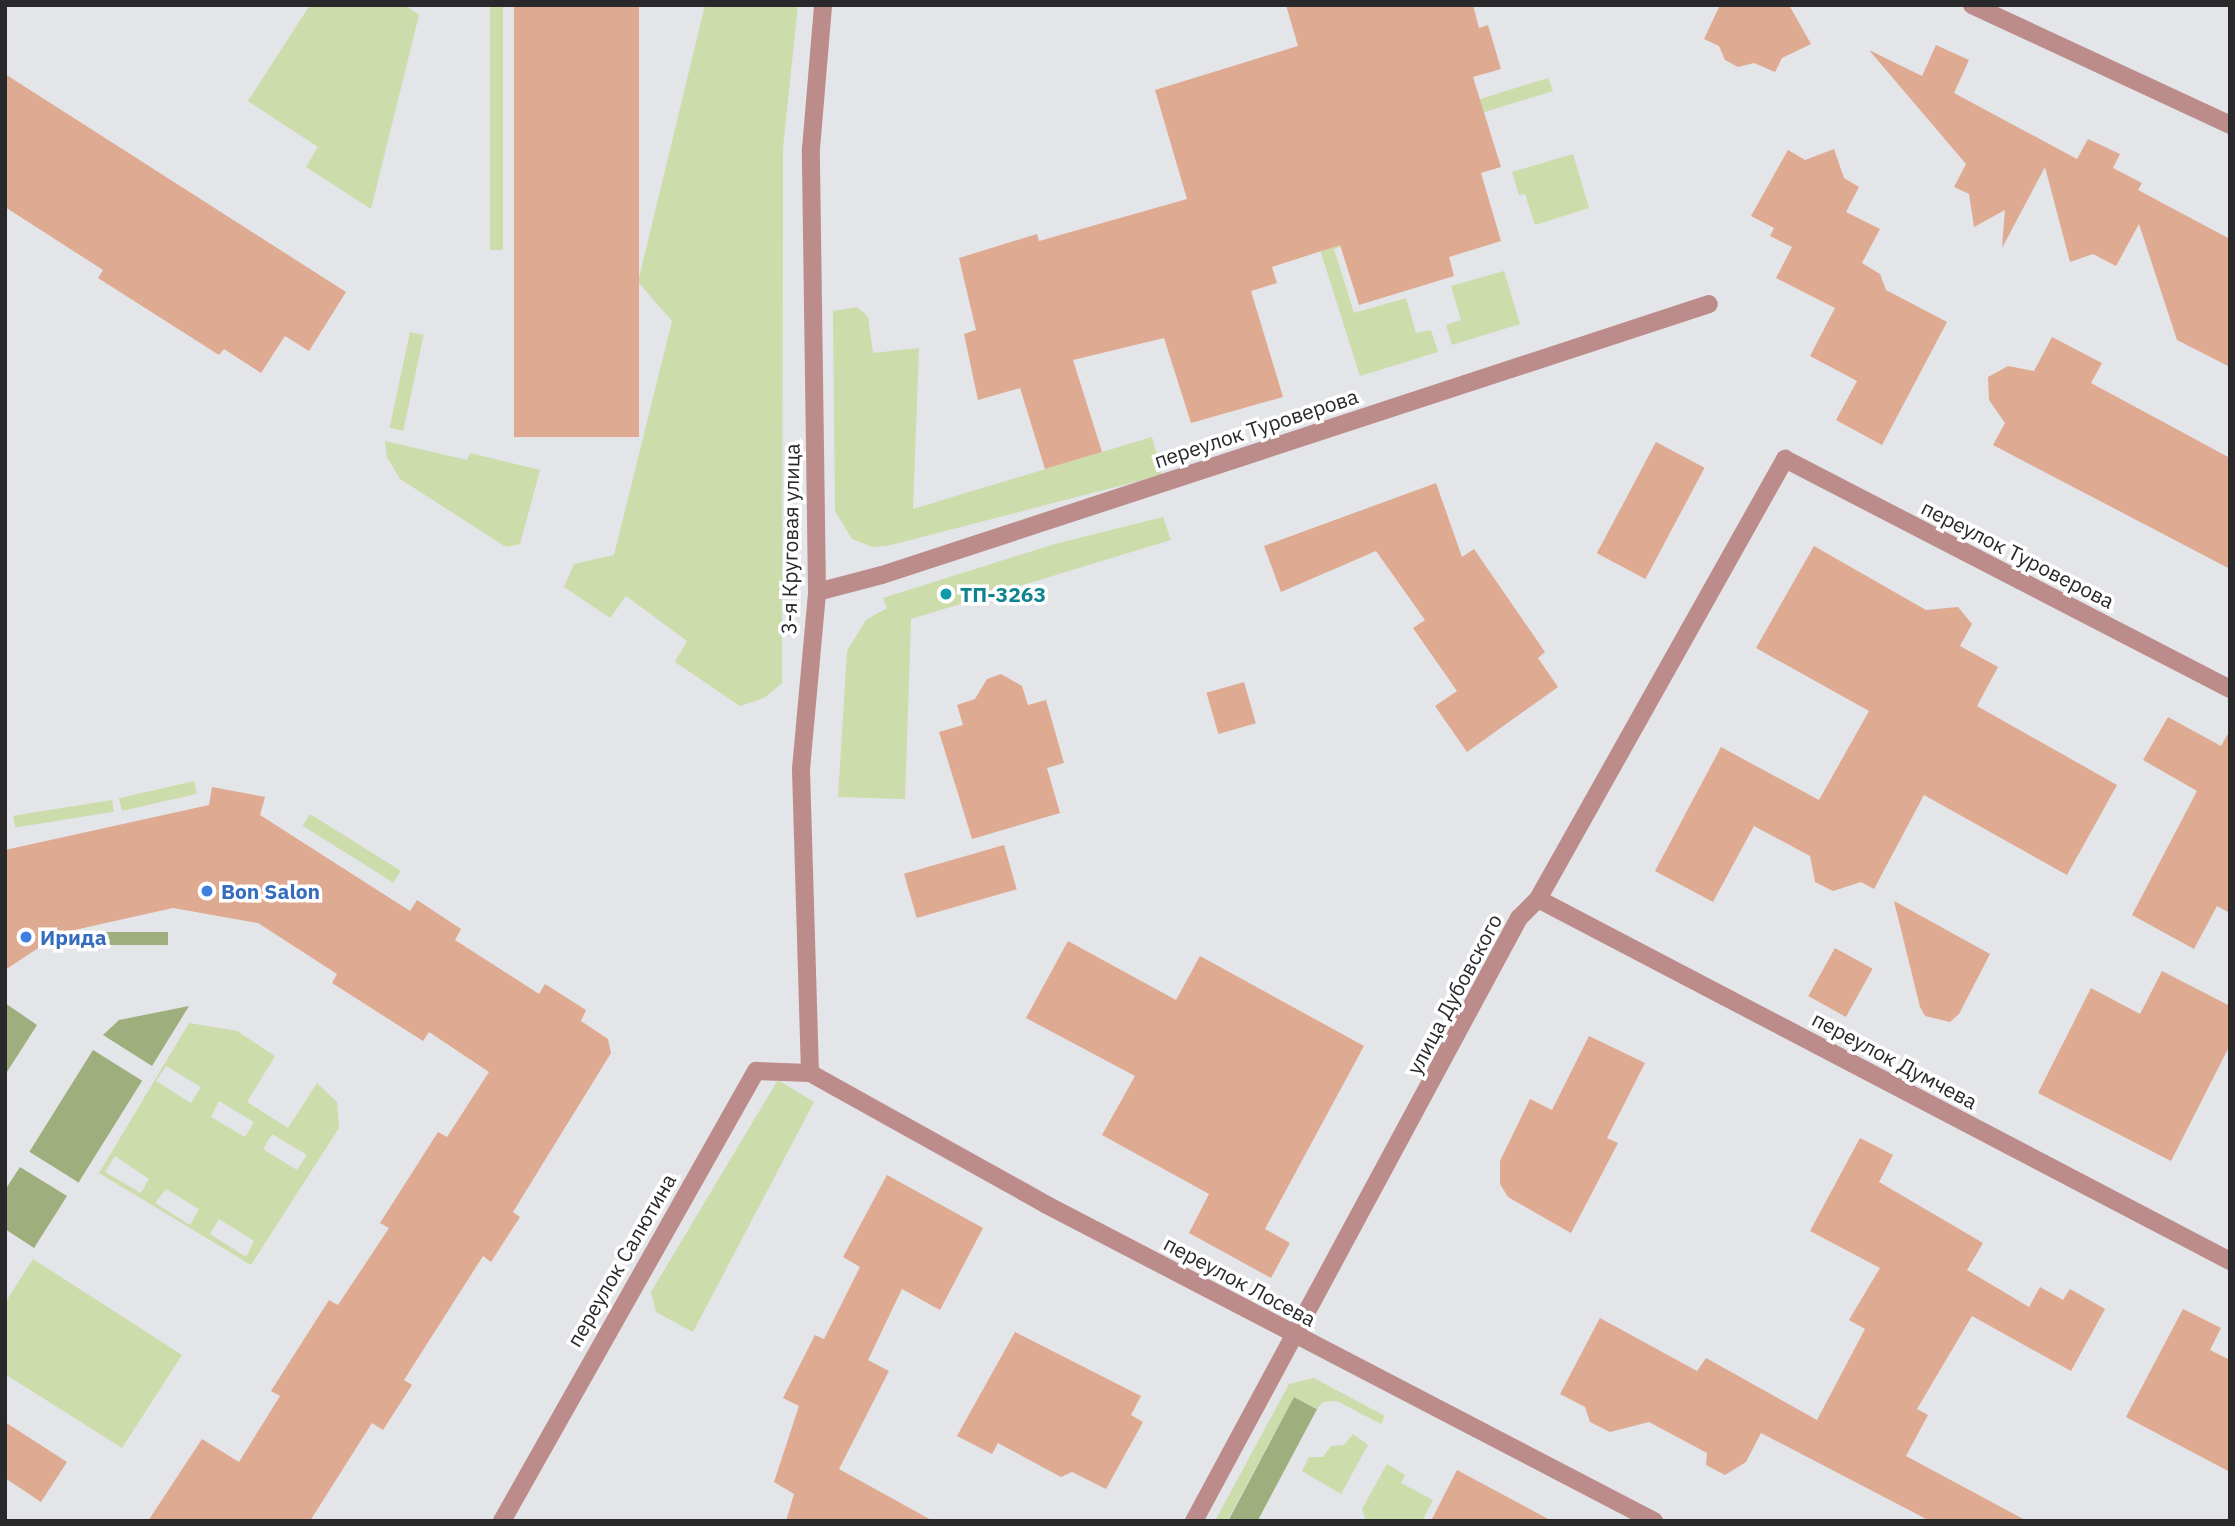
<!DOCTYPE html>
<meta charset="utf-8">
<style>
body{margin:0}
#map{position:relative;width:2235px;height:1526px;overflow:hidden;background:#e3e5e8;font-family:"IBM Plex Sans",sans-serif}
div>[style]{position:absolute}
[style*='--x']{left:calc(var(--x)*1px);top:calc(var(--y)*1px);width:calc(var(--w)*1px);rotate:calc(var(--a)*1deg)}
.green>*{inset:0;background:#ccdcaa;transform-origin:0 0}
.forest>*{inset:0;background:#9eae7c;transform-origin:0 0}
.building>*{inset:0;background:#dfaa92;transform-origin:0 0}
.minor>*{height:18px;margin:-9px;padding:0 9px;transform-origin:9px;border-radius:9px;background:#bc8c8b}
.dots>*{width:19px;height:19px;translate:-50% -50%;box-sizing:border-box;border:4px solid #fff;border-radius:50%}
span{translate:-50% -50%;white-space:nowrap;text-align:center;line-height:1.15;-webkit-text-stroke:7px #fff;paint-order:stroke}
.street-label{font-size:21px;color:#29292b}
.culture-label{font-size:21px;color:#0d838f;font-weight:700}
.left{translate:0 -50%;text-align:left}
.shop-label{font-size:21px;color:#366cbe;font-weight:700}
.frame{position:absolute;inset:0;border:7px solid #29292b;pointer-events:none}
</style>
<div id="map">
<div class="green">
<div style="clip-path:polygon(310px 5px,405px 5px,419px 15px,371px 209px,306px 167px,318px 147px,248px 101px)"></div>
<div style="left:490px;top:5px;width:13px;height:245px"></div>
<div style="clip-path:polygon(705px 5px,798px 5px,783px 148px,782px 683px,764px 698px,740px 706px,675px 662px,687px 641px,626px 596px,610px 618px,564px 587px,574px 564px,614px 555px,672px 321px,638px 282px)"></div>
<div style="clip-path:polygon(1548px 78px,1553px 91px,1328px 160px,1353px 242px,1334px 249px,1354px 313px,1406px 298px,1416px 333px,1431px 330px,1438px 352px,1360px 376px,1291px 158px)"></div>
<div style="clip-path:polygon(1573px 154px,1589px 208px,1535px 225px,1525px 194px,1519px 195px,1512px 172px)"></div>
<div style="clip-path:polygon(1504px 271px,1520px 324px,1452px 345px,1446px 325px,1461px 320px,1451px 286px)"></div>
<div style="clip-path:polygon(857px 307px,868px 317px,873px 353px,919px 348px,913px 509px,1152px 437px,1162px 475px,887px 546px,873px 547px,852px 539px,835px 511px,833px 311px)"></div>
<div style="left:410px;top:332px;width:14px;height:98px;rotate:12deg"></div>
<div style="clip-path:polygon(385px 441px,467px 460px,470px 453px,540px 470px,520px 544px,506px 547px,400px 479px,387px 457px)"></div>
<div style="clip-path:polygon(1163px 517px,1171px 540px,911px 619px,905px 799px,838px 797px,847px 651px,866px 620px,887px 608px,883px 598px,1055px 544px)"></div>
<div style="left:194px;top:781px;width:13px;height:77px;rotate:77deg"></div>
<div style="left:112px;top:800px;width:12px;height:100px;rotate:81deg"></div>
<div style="left:310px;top:814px;width:107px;height:14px;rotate:32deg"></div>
<div style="clip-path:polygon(evenodd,189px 1023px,237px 1031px,275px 1056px,247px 1102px,288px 1128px,317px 1083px,337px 1102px,339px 1128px,251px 1265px,99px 1173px,189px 1023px,166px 1066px,201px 1087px,191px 1103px,156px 1081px,166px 1066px,189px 1023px,219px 1101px,254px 1122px,245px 1137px,211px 1117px,219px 1101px,189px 1023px,272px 1134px,307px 1155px,297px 1170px,263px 1149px,272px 1134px,189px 1023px,115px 1156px,149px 1179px,141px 1193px,105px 1172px,115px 1156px,189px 1023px,166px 1189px,199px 1209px,190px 1225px,155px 1203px,166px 1189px,189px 1023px,219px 1219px,254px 1241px,246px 1257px,210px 1234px,219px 1219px)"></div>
<div style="clip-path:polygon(778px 1080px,814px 1102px,693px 1332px,656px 1312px,651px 1292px)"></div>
<div style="clip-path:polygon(33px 1259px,182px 1355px,122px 1448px,5px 1374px,5px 1303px)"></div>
<div style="clip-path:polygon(1314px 1378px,1385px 1416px,1381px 1424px,1337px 1401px,1323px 1402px,1317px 1409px,1294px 1397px,1227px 1521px,1215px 1521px,1289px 1384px)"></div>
<div style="clip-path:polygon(1353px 1434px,1368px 1445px,1341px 1494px,1302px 1471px,1309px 1457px,1323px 1457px,1331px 1446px,1344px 1445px)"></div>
<div style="clip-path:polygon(1387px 1464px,1405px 1475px,1401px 1483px,1433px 1500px,1422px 1521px,1366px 1521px,1362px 1509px)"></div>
</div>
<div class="forest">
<div style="left:168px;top:932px;width:13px;height:81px;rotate:90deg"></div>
<div style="clip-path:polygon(5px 1003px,37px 1025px,5px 1075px)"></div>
<div style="clip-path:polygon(189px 1006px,152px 1066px,103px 1035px,119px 1020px)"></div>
<div style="left:93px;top:1050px;width:58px;height:120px;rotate:32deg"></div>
<div style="clip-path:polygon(20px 1167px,67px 1196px,34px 1248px,5px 1229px,5px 1190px)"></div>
<div style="left:1294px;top:1397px;width:26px;height:141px;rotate:28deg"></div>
</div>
<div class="building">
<div style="left:514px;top:5px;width:125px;height:432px"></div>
<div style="clip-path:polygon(1286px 5px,1473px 5px,1479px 28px,1488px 25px,1501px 69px,1473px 77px,1501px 167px,1481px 173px,1501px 241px,1449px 257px,1454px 276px,1359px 305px,1340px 245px,1272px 267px,1277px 283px,1251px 291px,1283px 397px,1191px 423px,1164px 338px,1073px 360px,1102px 452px,1045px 469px,1020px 388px,978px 400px,964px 334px,976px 330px,959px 258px,1037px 234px,1039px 241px,1187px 199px,1155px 90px,1298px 46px)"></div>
<div style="clip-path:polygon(1720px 5px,1789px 5px,1811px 44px,1782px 58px,1775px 72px,1754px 63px,1738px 67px,1725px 60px,1719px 46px,1704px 39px)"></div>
<div style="clip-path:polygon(1936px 45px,1969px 60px,1954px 93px,2077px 159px,2088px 139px,2120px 154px,2113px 168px,2142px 183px,2138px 190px,2230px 239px,2230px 367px,2177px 340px,2139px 224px,2116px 266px,2093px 254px,2070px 262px,2045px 167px,2002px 248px,2005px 210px,1974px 227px,1969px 194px,1954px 187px,1966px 164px,1869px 50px,1922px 76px)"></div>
<div style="clip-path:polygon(5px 74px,346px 292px,309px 351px,285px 336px,261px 373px,224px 349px,219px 355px,98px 278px,103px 270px,5px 207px)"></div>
<div style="clip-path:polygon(1834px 149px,1844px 178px,1859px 187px,1846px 212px,1880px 229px,1862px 263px,1880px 274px,1886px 290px,1947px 322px,1882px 445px,1836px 420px,1857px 381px,1810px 356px,1835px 308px,1776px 278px,1792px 247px,1770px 236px,1774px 228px,1751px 216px,1788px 150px,1805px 160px)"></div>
<div style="clip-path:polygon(2052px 337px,2102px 363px,2091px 383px,2230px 458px,2230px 569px,1993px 445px,2005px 423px,1989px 400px,1988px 377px,2008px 366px,2034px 371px)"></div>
<div style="left:1656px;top:442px;width:55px;height:126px;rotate:28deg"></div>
<div style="clip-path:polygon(1436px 483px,1462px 557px,1474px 549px,1545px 652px,1538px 658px,1558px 687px,1467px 752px,1435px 706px,1457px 691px,1413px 628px,1425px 620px,1376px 551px,1281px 592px,1264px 546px)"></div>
<div style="clip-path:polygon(1814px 546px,1926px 610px,1958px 607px,1972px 624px,1960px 646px,1998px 667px,1977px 706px,2117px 785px,2067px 875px,1924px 795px,1874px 889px,1861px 882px,1833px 891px,1815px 882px,1810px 856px,1754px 826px,1713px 902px,1655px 871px,1721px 747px,1819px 800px,1869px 711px,1756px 648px)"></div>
<div style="clip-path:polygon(1001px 674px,1022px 686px,1028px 705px,1046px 700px,1064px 763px,1047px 768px,1060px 813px,972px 839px,939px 732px,963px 725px,957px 705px,975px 699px,987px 679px)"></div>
<div style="left:1244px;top:682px;width:43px;height:39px;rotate:74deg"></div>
<div style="clip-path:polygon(2168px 717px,2221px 746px,2230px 730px,2230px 913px,2217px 906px,2194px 949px,2132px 915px,2197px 791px,2143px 760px)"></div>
<div style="clip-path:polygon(212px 787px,265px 797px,260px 815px,410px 911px,417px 900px,461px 929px,455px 940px,539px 994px,545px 984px,586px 1010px,581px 1021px,608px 1039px,611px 1053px,513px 1212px,520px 1217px,491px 1262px,483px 1256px,404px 1380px,412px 1385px,383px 1430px,372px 1423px,310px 1521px,148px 1521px,202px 1439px,239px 1462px,280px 1396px,271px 1391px,329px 1300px,338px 1305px,389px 1228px,380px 1223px,438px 1132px,447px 1137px,489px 1072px,429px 1032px,423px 1041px,332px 983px,337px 974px,258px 923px,173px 908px,61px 933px,5px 970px,5px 850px,209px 805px)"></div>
<div style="left:1004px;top:845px;width:46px;height:104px;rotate:74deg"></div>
<div style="clip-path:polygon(1894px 901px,1990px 954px,1959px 1014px,1950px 1022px,1925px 1016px,1920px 1007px)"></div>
<div style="clip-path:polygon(1068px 941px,1176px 1000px,1200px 956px,1364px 1046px,1265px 1229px,1290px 1243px,1271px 1278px,1189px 1233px,1209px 1194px,1102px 1135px,1135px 1076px,1026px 1018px)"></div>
<div style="left:1835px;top:948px;width:43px;height:55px;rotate:29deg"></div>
<div style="clip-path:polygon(2162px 971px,2230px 1006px,2230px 1045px,2171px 1161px,2038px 1093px,2091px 988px,2140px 1014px)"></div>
<div style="clip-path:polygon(1589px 1036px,1645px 1063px,1607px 1138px,1618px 1143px,1571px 1233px,1508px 1197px,1500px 1184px,1500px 1161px,1530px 1099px,1552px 1110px)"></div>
<div style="clip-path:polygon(1860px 1138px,1893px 1155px,1879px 1182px,1983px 1243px,1967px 1270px,2029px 1307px,2040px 1287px,2063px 1300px,2070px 1289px,2105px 1309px,2071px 1371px,1972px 1316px,1917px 1409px,1928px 1415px,1906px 1456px,2027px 1521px,1930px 1521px,1761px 1433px,1746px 1462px,1725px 1475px,1706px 1465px,1707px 1453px,1649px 1422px,1610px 1432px,1590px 1422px,1585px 1407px,1560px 1394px,1600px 1318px,1697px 1371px,1706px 1358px,1817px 1420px,1865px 1329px,1849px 1320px,1880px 1268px,1810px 1231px)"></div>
<div style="clip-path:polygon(887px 1175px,983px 1228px,940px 1310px,902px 1289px,868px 1360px,889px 1371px,839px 1469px,933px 1521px,786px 1521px,794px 1494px,774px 1482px,799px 1406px,783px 1398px,815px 1335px,824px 1339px,860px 1267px,843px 1257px)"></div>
<div style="clip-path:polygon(2183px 1309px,2221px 1328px,2210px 1350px,2230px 1360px,2230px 1472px,2126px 1417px)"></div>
<div style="clip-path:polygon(1015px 1332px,1141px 1396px,1131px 1415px,1143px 1422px,1106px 1489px,1072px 1472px,1061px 1477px,998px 1443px,992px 1454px,957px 1436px)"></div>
<div style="clip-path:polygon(5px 1422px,67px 1462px,41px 1502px,5px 1478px)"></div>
<div style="clip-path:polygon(1457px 1470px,1552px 1521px,1431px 1521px)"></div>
</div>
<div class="minor">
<div style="--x:1972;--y:5;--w:285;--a:24.9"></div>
<div style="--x:817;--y:592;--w:67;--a:-14.7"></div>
<div style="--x:882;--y:575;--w:870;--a:-18.14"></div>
<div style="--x:1538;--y:899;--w:781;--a:27.62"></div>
<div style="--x:810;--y:1073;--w:304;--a:-91.7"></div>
<div style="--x:801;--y:769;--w:178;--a:-84.8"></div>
<div style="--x:817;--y:592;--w:443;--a:-90.8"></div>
<div style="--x:811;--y:149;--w:144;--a:-85.2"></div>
<div style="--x:502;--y:1521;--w:517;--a:-60.56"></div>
<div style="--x:756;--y:1071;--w:54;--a:2.1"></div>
<div style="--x:810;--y:1073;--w:269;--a:29.1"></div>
<div style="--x:1045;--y:1204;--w:687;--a:27.5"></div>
<div style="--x:1194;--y:1521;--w:685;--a:-61.68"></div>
<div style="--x:1519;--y:918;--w:27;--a:-45"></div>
<div style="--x:1538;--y:899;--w:505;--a:-60.69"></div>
<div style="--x:1785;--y:459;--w:501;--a:27.33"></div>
</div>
<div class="dots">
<div style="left:946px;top:594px;background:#0f9aa8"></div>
<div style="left:207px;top:891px;background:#3f7fe0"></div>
<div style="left:26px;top:937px;background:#3f7fe0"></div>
</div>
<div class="street-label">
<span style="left:1256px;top:428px;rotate:-18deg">переулок Туроверова</span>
<span style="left:790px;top:539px;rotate:-89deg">3-я Круговая улица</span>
<span style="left:2018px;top:554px;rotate:27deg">переулок Туроверова</span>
<span style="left:1454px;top:994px;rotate:-62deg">улица Дубовского</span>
<span style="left:1895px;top:1060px;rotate:28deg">переулок Думчева</span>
<span style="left:621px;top:1260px;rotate:-60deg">переулок Салютина</span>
<span style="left:1240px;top:1281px;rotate:28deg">переулок Лосева</span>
</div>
<div class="culture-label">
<span class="left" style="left:960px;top:594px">ТП-3263</span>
</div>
<div class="shop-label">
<span class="left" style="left:221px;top:891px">Bon Salon</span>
<span class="left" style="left:40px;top:937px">Ирида</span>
</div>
<div class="frame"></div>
</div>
